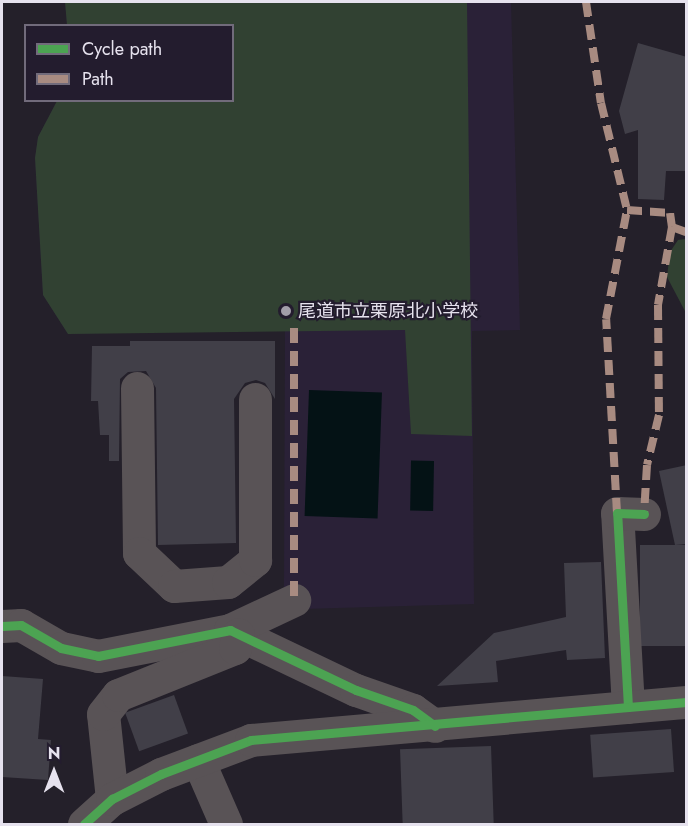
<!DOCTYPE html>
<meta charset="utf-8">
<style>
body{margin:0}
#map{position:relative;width:688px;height:826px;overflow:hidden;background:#24202a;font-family:Jost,"Noto Sans JP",sans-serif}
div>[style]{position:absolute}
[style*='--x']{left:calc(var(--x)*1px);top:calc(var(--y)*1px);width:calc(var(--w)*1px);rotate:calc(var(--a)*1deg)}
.built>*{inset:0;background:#2a2137}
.green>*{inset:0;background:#314132}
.water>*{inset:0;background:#041215;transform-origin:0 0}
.building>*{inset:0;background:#413f48;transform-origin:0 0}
.minor>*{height:33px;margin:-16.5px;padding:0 16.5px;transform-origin:16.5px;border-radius:16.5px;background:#595356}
.quiet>*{height:8px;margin-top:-4px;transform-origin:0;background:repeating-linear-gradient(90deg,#a88b81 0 15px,transparent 0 23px)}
.cycleway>*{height:9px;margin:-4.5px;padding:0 4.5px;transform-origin:4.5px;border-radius:4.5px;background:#4ca352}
.dots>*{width:16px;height:16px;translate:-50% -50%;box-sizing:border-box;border:3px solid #231c2e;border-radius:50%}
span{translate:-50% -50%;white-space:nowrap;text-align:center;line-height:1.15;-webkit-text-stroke:4.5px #231c2e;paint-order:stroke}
.poi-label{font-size:18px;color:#e6e2ee}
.left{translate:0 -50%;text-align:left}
.frame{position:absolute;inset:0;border:3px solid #e6e2ee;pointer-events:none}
.legend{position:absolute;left:24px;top:24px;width:210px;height:78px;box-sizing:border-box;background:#231c2e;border:2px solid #716b7b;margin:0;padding:8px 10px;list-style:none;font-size:18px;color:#e6e2ee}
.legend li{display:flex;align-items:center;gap:12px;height:30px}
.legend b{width:30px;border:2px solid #716b7b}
.north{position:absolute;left:24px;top:742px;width:60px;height:60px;-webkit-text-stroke:4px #231c2e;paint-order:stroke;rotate:0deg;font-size:16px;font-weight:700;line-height:24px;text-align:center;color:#e6e2ee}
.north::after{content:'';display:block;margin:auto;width:21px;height:27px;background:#e6e2ee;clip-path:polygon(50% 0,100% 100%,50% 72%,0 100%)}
</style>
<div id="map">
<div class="built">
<div style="clip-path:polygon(65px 2px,511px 2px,520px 330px,472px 331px,474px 604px,303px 609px,284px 587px,285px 328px,68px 334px,43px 295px,35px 158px,38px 137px,57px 101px,232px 100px,232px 26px,67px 25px)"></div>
</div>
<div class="green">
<div style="clip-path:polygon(65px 2px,467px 2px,472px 436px,411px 434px,405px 330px,68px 334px,43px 295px,35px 158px,38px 137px,57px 101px,232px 100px,232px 26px,67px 25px)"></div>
<div style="clip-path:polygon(686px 239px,686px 313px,667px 277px,670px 252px,678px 240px)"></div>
</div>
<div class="water">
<div style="left:309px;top:390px;width:73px;height:126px;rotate:2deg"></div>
<div style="left:434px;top:461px;width:50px;height:23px;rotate:91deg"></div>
</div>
<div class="building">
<div style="clip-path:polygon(638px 43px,687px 57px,687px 171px,666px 171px,664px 200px,638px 199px,638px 130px,625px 134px,619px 111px)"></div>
<div style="clip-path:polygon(130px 341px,275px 341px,275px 399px,265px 383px,256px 380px,245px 383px,234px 399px,236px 543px,158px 545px,156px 388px,146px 371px,128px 372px,120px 379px,119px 461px,109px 461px,109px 435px,100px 435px,98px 401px,91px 401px,92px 346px,130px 346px)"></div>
<div style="clip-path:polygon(687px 465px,687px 544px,675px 545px,659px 471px)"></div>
<div style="left:687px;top:545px;width:101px;height:47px;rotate:90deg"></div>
<div style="clip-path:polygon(601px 562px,605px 658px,567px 660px,566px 650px,496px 661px,498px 682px,437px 686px,494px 633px,566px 617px,564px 563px)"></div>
<div style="clip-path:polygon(2px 676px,43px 679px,38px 739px,51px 740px,48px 780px,2px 777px)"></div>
<div style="left:174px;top:695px;width:41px;height:52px;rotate:70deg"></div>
<div style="left:671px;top:729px;width:43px;height:81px;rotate:86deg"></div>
<div style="left:491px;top:746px;width:79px;height:91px;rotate:88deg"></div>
</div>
<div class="minor">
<div style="--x:137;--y:388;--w:165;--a:89.3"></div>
<div style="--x:139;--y:553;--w:48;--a:43.3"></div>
<div style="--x:174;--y:586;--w:54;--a:-4.2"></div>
<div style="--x:228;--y:582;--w:35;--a:-39"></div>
<div style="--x:255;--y:560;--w:161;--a:-90"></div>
<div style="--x:2;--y:626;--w:19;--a:-3"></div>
<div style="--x:21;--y:625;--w:46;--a:29.9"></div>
<div style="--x:61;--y:648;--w:38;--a:12"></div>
<div style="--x:98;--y:656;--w:135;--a:-11.1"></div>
<div style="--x:230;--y:630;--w:140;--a:25.5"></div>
<div style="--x:356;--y:690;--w:60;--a:19.3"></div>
<div style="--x:413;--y:710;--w:27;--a:36"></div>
<div style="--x:230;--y:630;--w:71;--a:-25.1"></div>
<div style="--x:628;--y:707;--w:194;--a:-93.2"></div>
<div style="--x:617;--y:513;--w:27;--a:2"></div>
<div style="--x:198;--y:760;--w:70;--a:66.4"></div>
<div style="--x:112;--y:799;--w:85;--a:-96"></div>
<div style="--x:103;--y:714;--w:24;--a:-52"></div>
<div style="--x:118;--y:695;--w:126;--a:-21.9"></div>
<div style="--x:235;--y:648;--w:14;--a:-78"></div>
<div style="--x:84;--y:824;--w:38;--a:-42"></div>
<div style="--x:112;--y:799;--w:55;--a:-27"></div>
<div style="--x:161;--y:774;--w:96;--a:-20.7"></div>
<div style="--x:251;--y:740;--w:437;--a:-5"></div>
</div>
<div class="quiet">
<div style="--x:586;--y:2;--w:102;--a:81.6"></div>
<div style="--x:601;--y:103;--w:110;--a:76.3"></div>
<div style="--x:627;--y:210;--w:43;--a:4"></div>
<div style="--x:670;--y:213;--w:14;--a:82"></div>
<div style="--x:672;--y:227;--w:79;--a:100.2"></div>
<div style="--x:658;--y:305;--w:110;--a:89.5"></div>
<div style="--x:659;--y:415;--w:51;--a:103.5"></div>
<div style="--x:647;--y:465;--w:49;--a:93.5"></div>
<div style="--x:672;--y:227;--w:15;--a:20"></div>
<div style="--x:294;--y:328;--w:272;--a:90"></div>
<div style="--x:617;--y:513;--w:194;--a:-93.2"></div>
<div style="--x:606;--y:319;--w:111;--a:-79.1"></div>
</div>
<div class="cycleway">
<div style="--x:2;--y:626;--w:19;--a:-3"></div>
<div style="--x:21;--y:625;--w:46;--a:29.9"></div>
<div style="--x:61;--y:648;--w:38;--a:12"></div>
<div style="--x:98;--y:656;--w:135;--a:-11.1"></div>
<div style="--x:230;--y:630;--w:140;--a:25.5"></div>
<div style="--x:356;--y:690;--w:60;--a:19.3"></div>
<div style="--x:413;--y:710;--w:27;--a:36"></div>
<div style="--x:628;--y:707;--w:194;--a:-93.2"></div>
<div style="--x:617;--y:513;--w:27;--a:2"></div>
<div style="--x:84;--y:824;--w:38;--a:-42"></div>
<div style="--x:112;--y:799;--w:55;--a:-27"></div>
<div style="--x:161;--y:774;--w:96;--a:-20.7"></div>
<div style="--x:251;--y:740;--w:437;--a:-5"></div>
</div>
<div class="dots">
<div style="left:286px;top:311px;background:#a29ea9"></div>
</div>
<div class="poi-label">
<span class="left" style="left:298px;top:311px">尾道市立栗原北小学校</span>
</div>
<div class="frame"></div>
<ul class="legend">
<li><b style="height:8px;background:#4ca352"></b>Cycle path</li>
<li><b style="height:8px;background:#a88b81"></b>Path</li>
</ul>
<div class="north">N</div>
</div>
